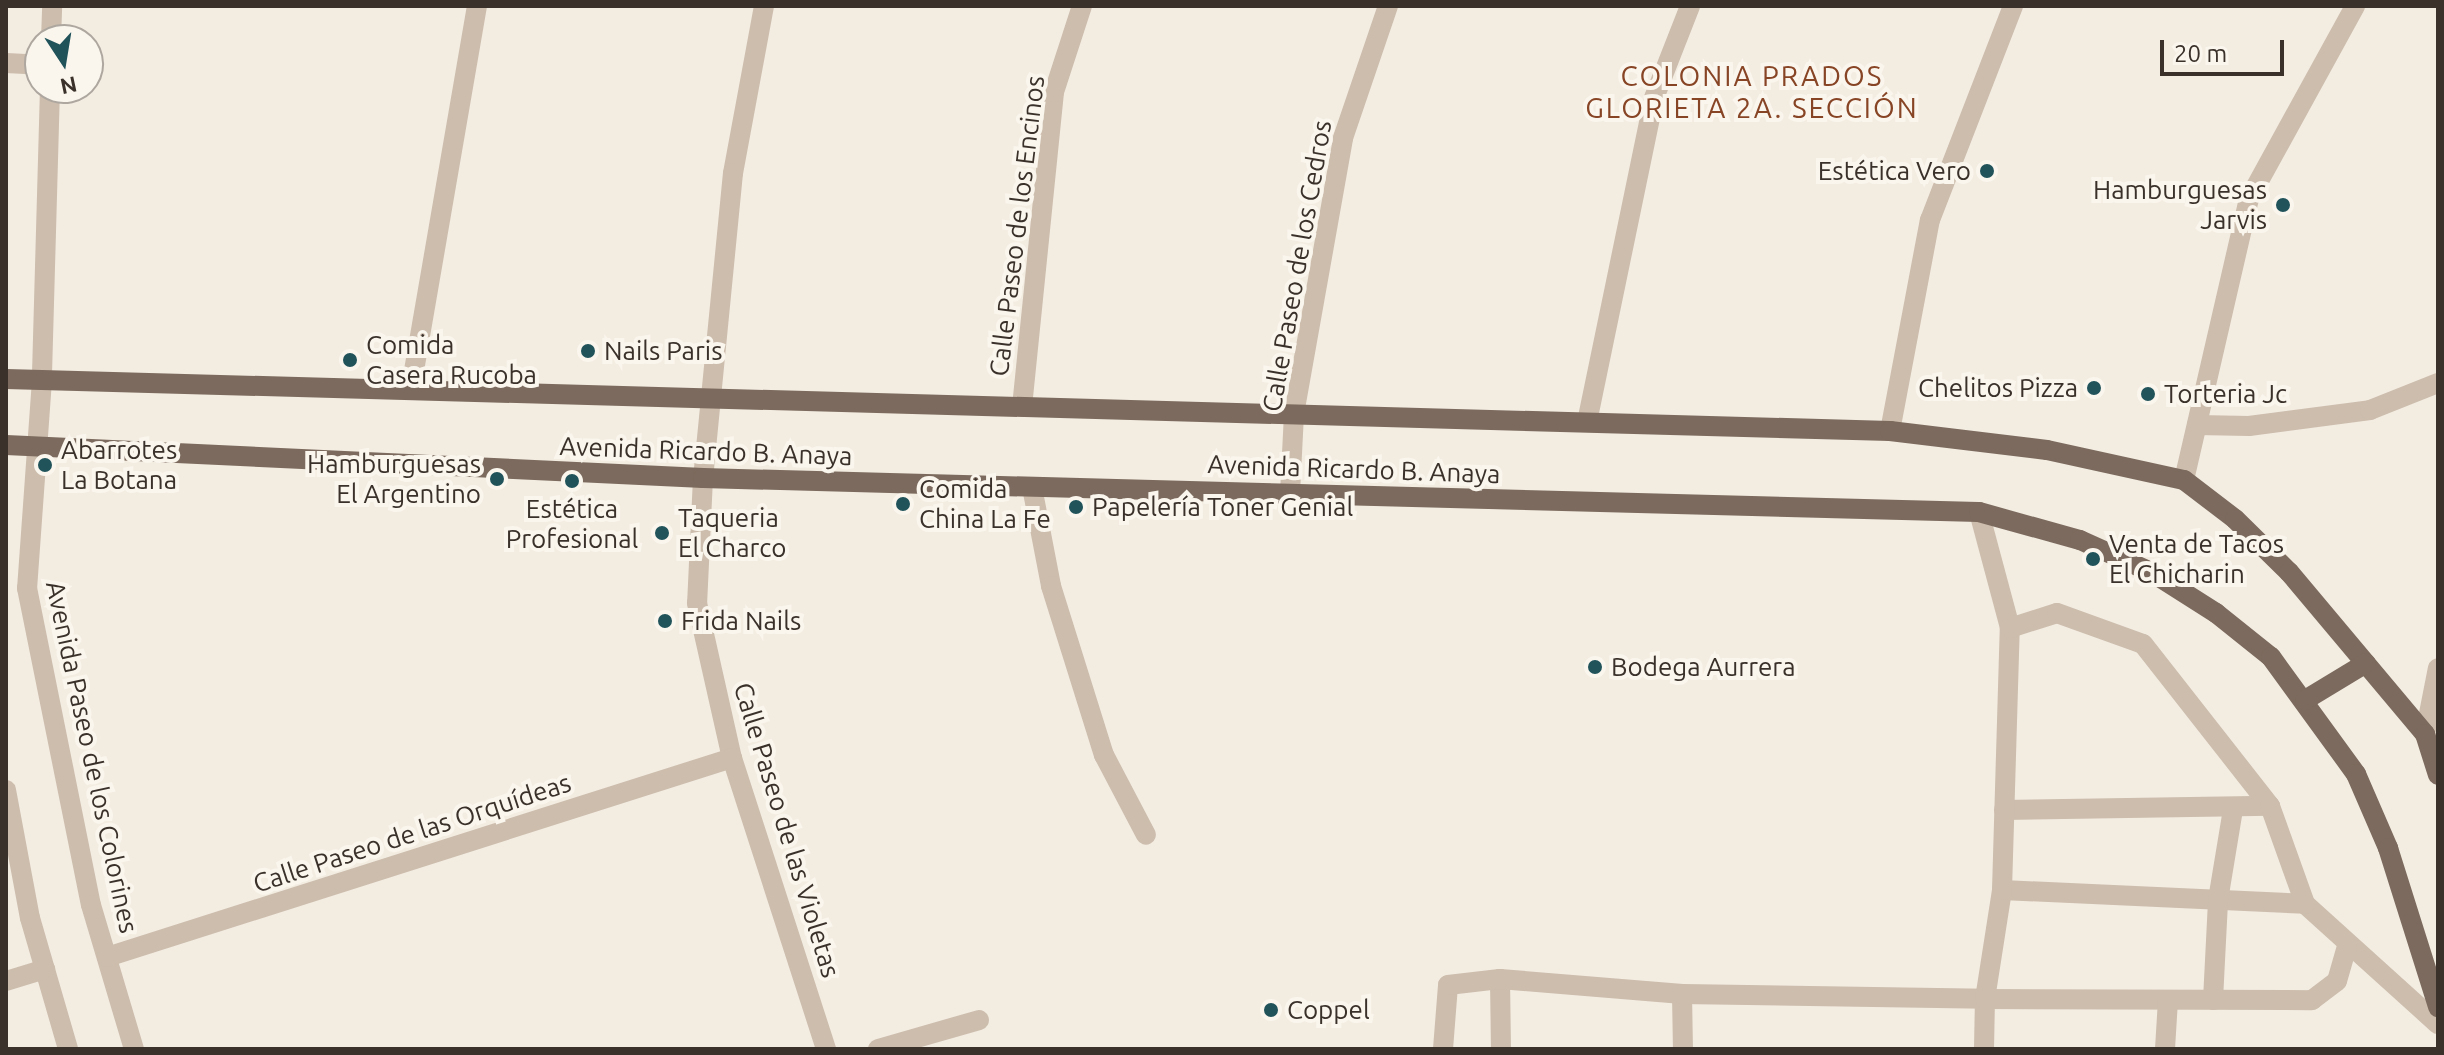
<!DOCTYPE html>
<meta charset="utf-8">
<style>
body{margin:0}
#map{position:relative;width:2444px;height:1055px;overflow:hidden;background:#f3ece1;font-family:Ubuntu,sans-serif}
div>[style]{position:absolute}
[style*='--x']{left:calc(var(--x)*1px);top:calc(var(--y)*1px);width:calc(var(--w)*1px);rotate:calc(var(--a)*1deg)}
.minor>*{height:20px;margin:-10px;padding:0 10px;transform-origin:10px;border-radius:10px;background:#ccbdad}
.major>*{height:20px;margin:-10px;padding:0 10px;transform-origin:10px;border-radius:10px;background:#7b6a5d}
.dots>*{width:22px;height:22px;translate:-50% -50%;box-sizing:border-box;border:4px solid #faf6ee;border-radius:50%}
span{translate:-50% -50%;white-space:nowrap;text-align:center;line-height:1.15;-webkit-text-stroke:8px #faf6ee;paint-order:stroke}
.poi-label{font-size:26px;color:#3a312b}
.right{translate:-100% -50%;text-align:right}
.left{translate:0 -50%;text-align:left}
.street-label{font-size:26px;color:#3a312b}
.neighbourhood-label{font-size:28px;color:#884526;letter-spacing:2px}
.frame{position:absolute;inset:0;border:8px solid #3a312b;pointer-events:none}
.north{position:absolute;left:24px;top:24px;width:80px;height:80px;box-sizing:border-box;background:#faf6ee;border:2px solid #ada7a0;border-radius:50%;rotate:168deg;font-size:22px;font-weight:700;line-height:32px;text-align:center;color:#3a312b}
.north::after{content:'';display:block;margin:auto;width:28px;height:36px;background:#21535b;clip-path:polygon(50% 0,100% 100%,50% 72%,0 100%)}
.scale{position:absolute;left:2160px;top:40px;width:124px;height:36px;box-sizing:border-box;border:4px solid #3a312b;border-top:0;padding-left:10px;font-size:24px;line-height:28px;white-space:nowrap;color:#3a312b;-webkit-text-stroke:6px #faf6ee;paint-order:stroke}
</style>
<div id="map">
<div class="minor">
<div style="--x:764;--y:6;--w:170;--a:100.5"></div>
<div style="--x:733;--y:173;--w:306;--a:95.6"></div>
<div style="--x:703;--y:478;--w:125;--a:92.7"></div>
<div style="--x:697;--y:603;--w:159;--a:77.3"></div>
<div style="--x:732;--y:758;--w:306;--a:72.1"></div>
<div style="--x:51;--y:40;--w:34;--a:-88"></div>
<div style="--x:6;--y:63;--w:34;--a:3"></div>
<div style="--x:50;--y:88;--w:292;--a:91.6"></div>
<div style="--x:42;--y:380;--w:209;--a:94.1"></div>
<div style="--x:27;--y:588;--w:323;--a:78.6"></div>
<div style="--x:91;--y:905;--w:150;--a:73.4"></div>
<div style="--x:411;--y:388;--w:388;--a:-80.2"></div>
<div style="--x:1022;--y:407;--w:317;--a:-84.2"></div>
<div style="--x:1054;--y:92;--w:90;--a:-72"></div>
<div style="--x:1587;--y:422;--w:331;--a:-78.3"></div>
<div style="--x:1654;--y:98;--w:99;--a:-68.6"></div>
<div style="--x:2197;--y:425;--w:52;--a:1.1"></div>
<div style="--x:2249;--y:426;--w:122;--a:-7.5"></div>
<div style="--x:2370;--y:410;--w:73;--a:-21.7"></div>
<div style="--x:1890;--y:431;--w:215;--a:-79.3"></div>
<div style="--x:1930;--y:220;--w:230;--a:-68.8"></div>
<div style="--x:2184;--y:480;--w:288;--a:-77"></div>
<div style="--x:2249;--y:199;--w:220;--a:-61.2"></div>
<div style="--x:1032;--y:487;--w:101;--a:79.1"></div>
<div style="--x:1051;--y:586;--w:177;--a:72.6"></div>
<div style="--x:1104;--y:755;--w:90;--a:62.3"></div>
<div style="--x:1290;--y:493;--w:79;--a:-87.1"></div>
<div style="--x:1294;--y:414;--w:280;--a:-79.9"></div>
<div style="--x:1343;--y:138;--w:139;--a:-71.2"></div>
<div style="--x:1979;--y:512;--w:120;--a:75"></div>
<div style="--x:2425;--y:734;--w:67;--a:-78.9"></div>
<div style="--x:6;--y:790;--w:130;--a:79.4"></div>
<div style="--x:30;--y:918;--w:136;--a:73.8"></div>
<div style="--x:2004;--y:810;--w:266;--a:-0.9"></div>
<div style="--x:2002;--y:890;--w:303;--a:2.6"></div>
<div style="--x:2305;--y:904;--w:179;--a:42.1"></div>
<div style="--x:107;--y:957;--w:656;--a:-17.66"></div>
<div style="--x:1500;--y:979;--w:70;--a:89.2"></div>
<div style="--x:6;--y:981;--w:41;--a:-17.1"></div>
<div style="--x:1682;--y:994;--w:55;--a:89"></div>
<div style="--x:2213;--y:1000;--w:100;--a:-87.1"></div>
<div style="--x:2218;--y:900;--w:92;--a:-80.6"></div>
<div style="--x:878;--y:1049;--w:105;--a:-16"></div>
<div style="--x:1443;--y:1049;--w:64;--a:-85.5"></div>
<div style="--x:1448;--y:985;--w:52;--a:-6.6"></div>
<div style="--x:1500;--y:979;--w:183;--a:4.7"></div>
<div style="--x:1682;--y:994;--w:303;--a:0.9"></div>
<div style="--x:1985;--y:999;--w:110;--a:-81.1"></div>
<div style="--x:2002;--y:890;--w:262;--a:-88.3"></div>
<div style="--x:2010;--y:628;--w:49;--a:-17.7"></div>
<div style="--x:2057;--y:613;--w:91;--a:19.8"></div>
<div style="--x:2143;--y:644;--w:206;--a:51.9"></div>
<div style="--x:2270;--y:806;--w:104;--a:70.3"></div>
<div style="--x:1984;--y:1049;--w:50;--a:-88.9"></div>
<div style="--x:1985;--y:999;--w:327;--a:0.2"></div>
<div style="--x:2312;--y:1000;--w:31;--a:-37"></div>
<div style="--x:2337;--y:981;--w:36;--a:-74"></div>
<div style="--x:2165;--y:1049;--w:49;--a:-86.5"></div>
</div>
<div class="major">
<div style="--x:6;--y:379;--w:1885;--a:1.58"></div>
<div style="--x:1890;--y:431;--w:158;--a:6.9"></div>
<div style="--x:2047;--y:450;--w:140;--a:12.4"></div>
<div style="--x:2184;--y:480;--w:64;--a:37.4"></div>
<div style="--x:2235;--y:519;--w:76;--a:44.5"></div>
<div style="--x:2289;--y:572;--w:212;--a:50"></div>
<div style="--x:2425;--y:734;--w:43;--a:72.4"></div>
<div style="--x:6;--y:445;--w:698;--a:2.71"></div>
<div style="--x:703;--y:478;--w:1276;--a:1.53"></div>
<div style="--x:1979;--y:512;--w:105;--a:15.5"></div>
<div style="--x:2080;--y:540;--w:80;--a:24.3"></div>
<div style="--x:2153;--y:573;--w:75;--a:32.4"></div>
<div style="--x:2216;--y:613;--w:70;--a:38.7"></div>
<div style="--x:2271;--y:657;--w:145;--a:54"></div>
<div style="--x:2356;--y:774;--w:81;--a:66.6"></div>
<div style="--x:2388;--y:848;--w:167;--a:72.5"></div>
<div style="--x:2305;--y:700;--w:71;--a:-31.2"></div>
</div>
<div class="dots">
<div style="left:1987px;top:171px;background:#21535b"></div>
<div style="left:2283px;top:205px;background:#21535b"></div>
<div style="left:588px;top:351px;background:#21535b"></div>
<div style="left:350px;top:360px;background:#21535b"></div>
<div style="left:2094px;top:388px;background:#21535b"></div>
<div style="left:2148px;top:394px;background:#21535b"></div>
<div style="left:45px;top:465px;background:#21535b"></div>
<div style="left:497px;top:479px;background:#21535b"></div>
<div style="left:572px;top:481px;background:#21535b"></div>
<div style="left:903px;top:504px;background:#21535b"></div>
<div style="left:1076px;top:507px;background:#21535b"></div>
<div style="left:662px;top:533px;background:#21535b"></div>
<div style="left:2093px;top:559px;background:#21535b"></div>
<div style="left:665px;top:621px;background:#21535b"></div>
<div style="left:1595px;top:667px;background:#21535b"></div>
<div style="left:1271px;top:1010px;background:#21535b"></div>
</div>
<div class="poi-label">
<span class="right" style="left:1971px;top:171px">Estética Vero</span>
<span class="right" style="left:2267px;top:205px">Hamburguesas<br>Jarvis</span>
<span class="left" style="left:366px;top:360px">Comida<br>Casera Rucoba</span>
<span class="left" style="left:604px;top:351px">Nails Paris</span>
<span class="right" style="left:2078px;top:388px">Chelitos Pizza</span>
<span class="left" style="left:2164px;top:394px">Torteria Jc</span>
<span class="left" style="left:61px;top:465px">Abarrotes<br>La Botana</span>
<span class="right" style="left:481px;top:479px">Hamburguesas<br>El Argentino</span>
<span class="left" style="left:919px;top:504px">Comida<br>China La Fe</span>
<span class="left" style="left:1092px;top:507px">Papelería Toner Genial</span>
<span style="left:572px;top:524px">Estética<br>Profesional</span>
<span class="left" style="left:678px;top:533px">Taqueria<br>El Charco</span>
<span class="left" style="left:2109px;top:559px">Venta de Tacos<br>El Chicharin</span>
<span class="left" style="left:681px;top:621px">Frida Nails</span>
<span class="left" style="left:1611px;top:667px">Bodega Aurrera</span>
<span class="left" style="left:1287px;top:1010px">Coppel</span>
</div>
<div class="street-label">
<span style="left:1017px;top:226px;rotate:-83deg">Calle Paseo de los Encinos</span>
<span style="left:1297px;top:266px;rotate:-80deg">Calle Paseo de los Cedros</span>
<span style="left:706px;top:451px;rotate:2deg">Avenida Ricardo B. Anaya</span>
<span style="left:1354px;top:469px;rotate:2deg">Avenida Ricardo B. Anaya</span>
<span style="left:92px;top:757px;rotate:78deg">Avenida Paseo de los Colorines</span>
<span style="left:787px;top:830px;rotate:73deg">Calle Paseo de las Violetas</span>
<span style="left:412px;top:833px;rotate:-18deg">Calle Paseo de las Orquídeas</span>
</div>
<div class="neighbourhood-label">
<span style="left:1752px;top:92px">COLONIA PRADOS<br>GLORIETA 2A. SECCIÓN</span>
</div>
<div class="frame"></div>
<div class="north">N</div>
<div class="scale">20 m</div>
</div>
